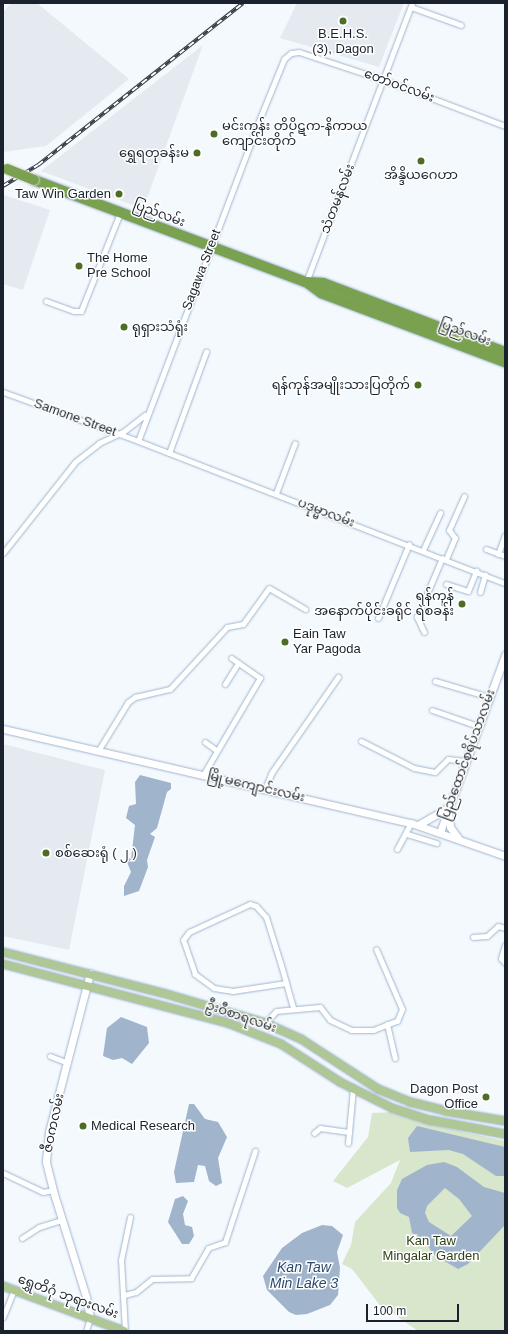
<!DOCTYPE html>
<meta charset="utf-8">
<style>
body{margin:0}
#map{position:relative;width:508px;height:1334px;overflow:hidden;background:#f4f9fe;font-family:Helvetica,"Noto Sans Myanmar",sans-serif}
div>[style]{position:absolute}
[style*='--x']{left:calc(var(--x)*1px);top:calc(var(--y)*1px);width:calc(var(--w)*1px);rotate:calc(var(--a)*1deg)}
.built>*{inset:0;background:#e4eaf0}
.green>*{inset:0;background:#d8e6cc}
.water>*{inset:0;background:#a0b4cc}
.roads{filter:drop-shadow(0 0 1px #9fb5cf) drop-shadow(0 0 1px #9fb5cf)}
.street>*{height:5px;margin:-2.5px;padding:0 2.5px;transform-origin:2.5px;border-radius:2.5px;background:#fff}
.secondary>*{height:7px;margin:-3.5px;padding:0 3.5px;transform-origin:3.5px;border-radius:3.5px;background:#fff}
.primary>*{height:8px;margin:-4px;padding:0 4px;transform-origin:4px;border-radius:4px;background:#afc795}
.highway>*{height:10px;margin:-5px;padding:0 5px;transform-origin:5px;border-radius:5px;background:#7aa14f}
.rail>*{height:3.5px;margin-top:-1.75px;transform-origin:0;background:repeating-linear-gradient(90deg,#fff 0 6px,#323b44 0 12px);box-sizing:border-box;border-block:1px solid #323b44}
.bridges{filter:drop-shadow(0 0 1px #d1d3d5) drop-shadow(0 0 1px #d1d3d5)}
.highway-bridge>*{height:10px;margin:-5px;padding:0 5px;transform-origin:5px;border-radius:5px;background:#7aa14f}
.dots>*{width:11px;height:11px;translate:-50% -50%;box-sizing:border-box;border:2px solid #fff;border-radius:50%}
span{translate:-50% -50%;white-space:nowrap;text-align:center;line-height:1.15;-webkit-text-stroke:3px #fff;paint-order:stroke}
.poi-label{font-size:13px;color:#1a232d}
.left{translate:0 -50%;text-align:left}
.right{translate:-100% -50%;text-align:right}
.street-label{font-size:13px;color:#1a232d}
.park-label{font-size:13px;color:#2e4217}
.water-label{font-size:14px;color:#29496c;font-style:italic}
.frame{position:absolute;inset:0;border:4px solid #1a232d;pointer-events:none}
.scale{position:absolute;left:366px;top:1304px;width:93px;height:18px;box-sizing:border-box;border:2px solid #1a232d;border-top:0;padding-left:5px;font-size:12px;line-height:14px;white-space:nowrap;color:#1a232d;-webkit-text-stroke:3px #fff;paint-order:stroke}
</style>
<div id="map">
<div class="built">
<div style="clip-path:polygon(11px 3px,37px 3px,129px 79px,46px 146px,3px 152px,3px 12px)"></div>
<div style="clip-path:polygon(297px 3px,404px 3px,379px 67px,280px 38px)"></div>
<div style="clip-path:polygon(203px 45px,143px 209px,41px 171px)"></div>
<div style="clip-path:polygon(4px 195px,50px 210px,23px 290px,3px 284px)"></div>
<div style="clip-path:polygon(3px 744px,105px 770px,69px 950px,3px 936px)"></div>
</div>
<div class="green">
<div style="clip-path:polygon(397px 1112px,438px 1126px,505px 1141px,505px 1331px,418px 1331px,379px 1304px,352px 1269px,342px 1264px,351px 1245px,355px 1222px,391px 1183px,400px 1160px,347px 1188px,333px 1181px,368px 1137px,372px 1113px)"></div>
</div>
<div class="water">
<div style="clip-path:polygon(140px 775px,171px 783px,171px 789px,167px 792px,157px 828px,150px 834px,155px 837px,147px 860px,148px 867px,139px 891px,124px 896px,124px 886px,131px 872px,125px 857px,131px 859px,135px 825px,126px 818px,129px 806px,136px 804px,135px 782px)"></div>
<div style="clip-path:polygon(121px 1017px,147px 1027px,149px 1043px,132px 1064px,122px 1058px,113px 1060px,103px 1056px,107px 1028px)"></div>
<div style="clip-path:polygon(189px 1104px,194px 1104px,205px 1119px,218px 1122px,227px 1137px,218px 1158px,222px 1183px,216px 1186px,209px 1181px,205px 1166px,198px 1165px,194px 1182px,176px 1183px,174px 1172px)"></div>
<div style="clip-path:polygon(417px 1126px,505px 1147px,505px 1176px,496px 1176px,463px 1154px,449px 1150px,410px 1152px,408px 1138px)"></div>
<div style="clip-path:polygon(evenodd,444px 1162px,457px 1167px,484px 1187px,505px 1193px,505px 1225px,468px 1264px,458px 1269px,434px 1255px,425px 1242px,412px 1233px,409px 1217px,400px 1213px,397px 1208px,397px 1190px,402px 1179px,427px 1165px,444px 1162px,445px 1188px,459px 1199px,472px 1216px,451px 1236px,429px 1222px,425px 1213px,427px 1206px,445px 1188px)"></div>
<div style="clip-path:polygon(183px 1196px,188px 1201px,183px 1214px,185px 1225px,192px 1227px,194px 1236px,189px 1244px,182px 1244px,168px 1222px,175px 1199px)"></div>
<div style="clip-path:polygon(322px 1225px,332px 1226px,343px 1235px,337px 1252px,340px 1268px,338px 1295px,330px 1305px,307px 1314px,296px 1315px,289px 1312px,267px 1290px,263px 1276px,282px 1248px,302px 1233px)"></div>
</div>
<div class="roads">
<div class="street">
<div style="--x:411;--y:7;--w:53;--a:19.8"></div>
<div style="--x:306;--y:282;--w:298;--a:-69.2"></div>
<div style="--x:46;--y:301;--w:30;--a:20"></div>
<div style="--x:74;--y:311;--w:7;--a:0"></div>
<div style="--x:81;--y:311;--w:105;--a:-68.3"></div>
<div style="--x:3;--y:392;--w:144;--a:19.9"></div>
<div style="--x:138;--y:441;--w:394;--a:21.2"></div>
<div style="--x:138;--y:441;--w:340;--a:-69.3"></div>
<div style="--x:258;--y:123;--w:69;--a:-67.9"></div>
<div style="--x:284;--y:59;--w:9;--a:-41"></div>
<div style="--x:291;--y:53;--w:8;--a:-7"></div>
<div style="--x:299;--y:52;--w:89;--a:18.2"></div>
<div style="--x:384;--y:80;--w:129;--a:20.8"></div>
<div style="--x:169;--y:453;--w:108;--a:-69.9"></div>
<div style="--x:276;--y:493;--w:53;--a:-69.2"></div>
<div style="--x:486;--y:549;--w:20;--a:20"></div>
<div style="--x:423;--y:550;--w:41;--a:-65.3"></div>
<div style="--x:3;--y:553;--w:116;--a:-51.6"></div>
<div style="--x:75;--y:462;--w:31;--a:-38"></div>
<div style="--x:99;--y:443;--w:26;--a:-25"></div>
<div style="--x:123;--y:432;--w:28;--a:-38"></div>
<div style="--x:498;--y:554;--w:20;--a:-70"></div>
<div style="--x:446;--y:559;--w:23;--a:-67"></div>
<div style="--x:455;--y:538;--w:10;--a:-127"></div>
<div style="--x:449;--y:530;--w:37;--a:-66"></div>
<div style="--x:446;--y:584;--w:23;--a:18"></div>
<div style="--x:468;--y:591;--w:22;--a:-68"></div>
<div style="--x:480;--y:592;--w:18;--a:-74"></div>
<div style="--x:378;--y:618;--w:80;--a:-67.3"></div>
<div style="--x:424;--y:632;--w:17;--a:-115"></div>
<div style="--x:417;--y:617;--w:64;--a:-67"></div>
<div style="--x:435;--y:681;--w:56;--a:16.5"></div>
<div style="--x:225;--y:684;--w:25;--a:-58"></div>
<div style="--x:432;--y:710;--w:49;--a:19.2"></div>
<div style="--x:361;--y:741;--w:59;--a:27"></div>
<div style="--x:414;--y:768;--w:21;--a:11"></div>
<div style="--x:435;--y:772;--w:18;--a:-45"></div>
<div style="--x:448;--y:759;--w:17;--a:7"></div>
<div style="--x:205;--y:742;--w:14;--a:36"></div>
<div style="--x:98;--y:751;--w:57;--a:-58.5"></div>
<div style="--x:128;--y:702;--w:9;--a:-36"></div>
<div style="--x:135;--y:697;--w:36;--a:-13"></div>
<div style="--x:170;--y:689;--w:84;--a:-47.4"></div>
<div style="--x:227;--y:627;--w:16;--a:-11"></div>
<div style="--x:243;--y:624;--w:44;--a:-54.2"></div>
<div style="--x:269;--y:588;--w:42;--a:30.3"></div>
<div style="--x:203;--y:775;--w:113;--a:-59.6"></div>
<div style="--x:260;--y:678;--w:35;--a:-145"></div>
<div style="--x:265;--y:789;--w:18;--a:-68"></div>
<div style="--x:272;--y:772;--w:116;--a:-55.2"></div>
<div style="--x:407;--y:834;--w:31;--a:17"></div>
<div style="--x:397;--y:849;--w:30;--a:-62"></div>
<div style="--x:473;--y:937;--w:14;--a:-4"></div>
<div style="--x:487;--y:936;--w:15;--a:-42"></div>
<div style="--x:498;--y:926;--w:7;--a:16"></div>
<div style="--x:505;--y:945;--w:14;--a:107"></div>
<div style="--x:501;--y:958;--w:6;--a:51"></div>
<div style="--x:286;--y:983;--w:54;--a:171.4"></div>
<div style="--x:233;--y:991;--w:19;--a:-171"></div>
<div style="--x:214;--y:988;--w:24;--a:-144"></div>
<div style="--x:195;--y:974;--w:36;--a:-109"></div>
<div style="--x:183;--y:940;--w:10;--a:-53"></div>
<div style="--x:189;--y:932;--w:67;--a:-24.7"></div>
<div style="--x:250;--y:904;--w:6;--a:18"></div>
<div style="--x:256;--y:906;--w:15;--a:48"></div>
<div style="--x:266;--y:917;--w:50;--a:72.6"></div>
<div style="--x:281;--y:965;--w:19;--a:74"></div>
<div style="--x:286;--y:983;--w:26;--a:74"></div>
<div style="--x:265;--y:1023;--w:16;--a:-47"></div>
<div style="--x:276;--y:1011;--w:44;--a:-5.2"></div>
<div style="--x:320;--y:1007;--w:16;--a:52"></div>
<div style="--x:330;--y:1020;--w:23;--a:25"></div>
<div style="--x:351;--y:1030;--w:22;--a:0"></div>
<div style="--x:373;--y:1030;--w:26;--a:-21"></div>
<div style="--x:397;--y:1021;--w:13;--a:-67"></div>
<div style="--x:402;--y:1009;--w:65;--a:-113.4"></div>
<div style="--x:387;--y:1024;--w:35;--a:77"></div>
<div style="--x:50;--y:1056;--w:19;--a:21"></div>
<div style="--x:314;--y:1133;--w:8;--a:-40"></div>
<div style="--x:320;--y:1128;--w:29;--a:8"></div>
<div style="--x:348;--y:1143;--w:55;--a:-84.8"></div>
<div style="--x:3;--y:1173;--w:44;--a:25.4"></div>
<div style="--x:43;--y:1192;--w:10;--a:-11"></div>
<div style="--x:22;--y:1238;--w:20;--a:-33"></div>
<div style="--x:39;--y:1227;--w:24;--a:-17"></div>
<div style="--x:124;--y:1295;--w:12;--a:-14"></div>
<div style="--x:136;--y:1292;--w:21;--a:-39"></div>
<div style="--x:152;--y:1279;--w:39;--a:-1"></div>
<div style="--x:191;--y:1278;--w:34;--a:-60"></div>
<div style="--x:208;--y:1248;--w:18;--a:-19"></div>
<div style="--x:225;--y:1242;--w:96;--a:-71.8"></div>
<div style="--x:3;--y:1317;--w:29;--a:-68"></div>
<div style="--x:86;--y:1331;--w:14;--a:-73"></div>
<div style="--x:125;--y:1331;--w:71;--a:-93.2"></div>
<div style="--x:121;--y:1260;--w:44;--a:-78.2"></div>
</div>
<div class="secondary">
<div style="--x:3;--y:729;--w:419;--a:13"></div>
<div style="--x:411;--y:823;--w:100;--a:19.3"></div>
<div style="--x:448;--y:812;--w:15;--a:82"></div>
<div style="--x:450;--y:827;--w:14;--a:54"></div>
<div style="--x:418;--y:825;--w:34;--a:-30"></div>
<div style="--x:440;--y:832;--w:189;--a:-69.8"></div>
<div style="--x:90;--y:973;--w:164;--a:104.5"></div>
<div style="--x:49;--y:1132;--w:30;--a:96"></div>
<div style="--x:46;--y:1162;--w:33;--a:76"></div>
<div style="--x:54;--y:1194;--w:108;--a:72.7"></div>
<div style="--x:86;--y:1297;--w:21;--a:79"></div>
</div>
<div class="primary">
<div style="--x:3;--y:952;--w:165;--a:14.4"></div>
<div style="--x:163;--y:993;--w:106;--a:16.4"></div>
<div style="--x:265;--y:1023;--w:39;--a:24"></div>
<div style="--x:301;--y:1039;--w:92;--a:33"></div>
<div style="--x:378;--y:1089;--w:35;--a:22"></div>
<div style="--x:410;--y:1102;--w:36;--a:14"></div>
<div style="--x:445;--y:1111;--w:61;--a:9.5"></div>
<div style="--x:3;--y:964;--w:233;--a:14.7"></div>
<div style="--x:228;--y:1023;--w:57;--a:21.6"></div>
<div style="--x:281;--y:1044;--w:70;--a:32.8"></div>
<div style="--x:340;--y:1082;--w:58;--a:26.6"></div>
<div style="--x:392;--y:1108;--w:40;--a:18"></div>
<div style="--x:430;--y:1120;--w:76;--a:10.6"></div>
<div style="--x:3;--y:1286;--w:129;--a:20.4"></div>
</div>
<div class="highway">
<div style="--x:34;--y:180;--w:290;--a:20.6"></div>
<div style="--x:306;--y:282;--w:19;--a:36"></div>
<div style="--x:321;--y:293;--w:197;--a:20.6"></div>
<div style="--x:306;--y:282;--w:17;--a:3"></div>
<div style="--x:323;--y:283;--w:195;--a:20.8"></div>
</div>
</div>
<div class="rail">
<div style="--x:3;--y:186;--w:41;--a:-31"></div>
<div style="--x:38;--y:165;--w:261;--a:-38.3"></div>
</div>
<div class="bridges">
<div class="highway-bridge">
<div style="--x:7;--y:169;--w:29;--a:22"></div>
</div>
</div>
<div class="dots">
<div style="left:343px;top:21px;background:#4d6d24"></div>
<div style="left:214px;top:134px;background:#4d6d24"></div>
<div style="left:197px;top:153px;background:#4d6d24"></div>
<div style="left:421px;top:161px;background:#4d6d24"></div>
<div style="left:119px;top:194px;background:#4d6d24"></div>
<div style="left:79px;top:266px;background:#4d6d24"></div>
<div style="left:124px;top:327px;background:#4d6d24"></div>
<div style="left:418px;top:385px;background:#4d6d24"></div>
<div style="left:462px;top:604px;background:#4d6d24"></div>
<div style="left:285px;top:642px;background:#4d6d24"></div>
<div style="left:46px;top:853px;background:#4d6d24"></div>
<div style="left:486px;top:1097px;background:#4d6d24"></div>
<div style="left:83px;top:1126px;background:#4d6d24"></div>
</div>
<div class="poi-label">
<span style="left:343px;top:42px">B.E.H.S.<br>(3), Dagon</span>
<span class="left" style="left:222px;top:134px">မင်းကွန်း တိပိဋက-နိကာယ<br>ကျောင်းတိုက်</span>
<span class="right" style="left:189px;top:153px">ရွှေရတုခန်းမ</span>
<span style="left:421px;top:175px">အိန္ဒိယဂေဟာ</span>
<span class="right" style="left:111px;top:194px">Taw Win Garden</span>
<span class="left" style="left:87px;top:266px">The Home<br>Pre School</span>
<span class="left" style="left:132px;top:327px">ရုရှားသံရုံး</span>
<span class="right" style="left:410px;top:385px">ရန်ကုန်အမျိုးသားပြတိုက်</span>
<span class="right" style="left:454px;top:604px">ရန်ကုန်<br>အနောက်ပိုင်းခရိုင် ရဲစခန်း</span>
<span class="left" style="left:293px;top:642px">Eain Taw<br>Yar Pagoda</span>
<span class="left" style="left:55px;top:853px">စစ်ဆေးရုံ ( ၂ )</span>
<span class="right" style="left:478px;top:1097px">Dagon Post<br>Office</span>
<span class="left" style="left:91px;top:1126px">Medical Research</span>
</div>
<div class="street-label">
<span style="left:399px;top:86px;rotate:20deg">တော်ဝင်လမ်း</span>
<span style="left:338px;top:199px;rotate:-69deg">သံတမန်လမ်း</span>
<span style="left:159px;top:214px;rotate:20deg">ပြည်လမ်း</span>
<span style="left:202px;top:270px;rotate:-69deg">Sagawa Street</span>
<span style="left:465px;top:333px;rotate:20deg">ပြည်လမ်း</span>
<span style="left:75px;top:418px;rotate:20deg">Samone Street</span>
<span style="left:326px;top:513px;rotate:21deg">ပဒုမ္မာလမ်း</span>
<span style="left:468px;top:755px;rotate:-70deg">ပြည်ထောင်စုရိပ်သာလမ်း</span>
<span style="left:256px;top:787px;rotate:13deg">မြို့မကျောင်းလမ်း</span>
<span style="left:241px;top:1017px;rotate:19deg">ဦးဝီစာရလမ်း</span>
<span style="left:54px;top:1123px;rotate:-78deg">ဇီဝကလမ်း</span>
<span style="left:68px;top:1297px;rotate:20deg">ရွှေတိဂုံ ဘုရားလမ်း</span>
</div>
<div class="park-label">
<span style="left:431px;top:1249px">Kan Taw<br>Mingalar Garden</span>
</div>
<div class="water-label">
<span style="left:304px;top:1275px">Kan Taw<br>Min Lake 3</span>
</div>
<div class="frame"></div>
<div class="scale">100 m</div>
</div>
